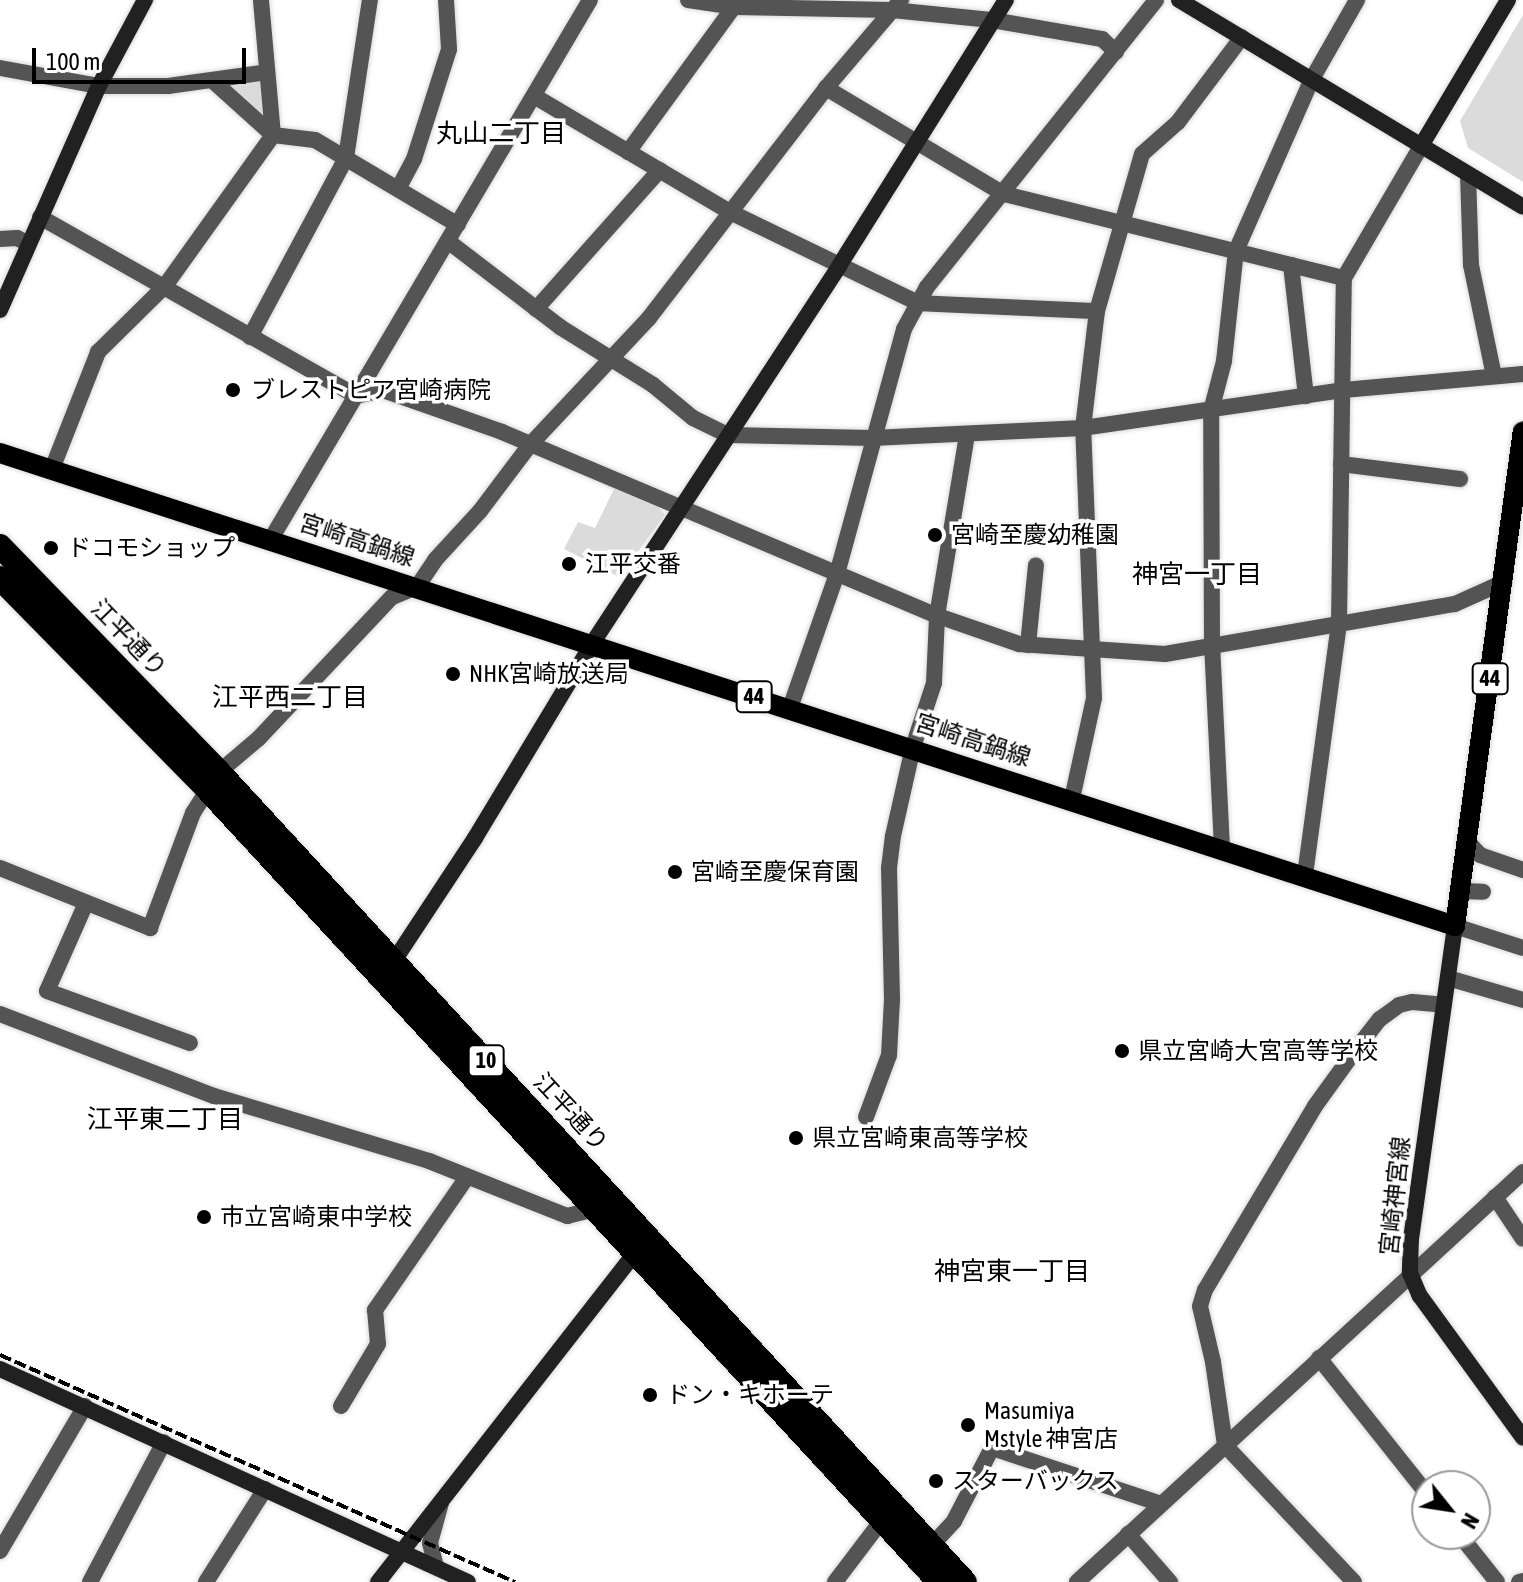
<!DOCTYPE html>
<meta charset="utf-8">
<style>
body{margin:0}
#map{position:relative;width:1523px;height:1582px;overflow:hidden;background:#fff;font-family:"Asap Condensed","Noto Sans JP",sans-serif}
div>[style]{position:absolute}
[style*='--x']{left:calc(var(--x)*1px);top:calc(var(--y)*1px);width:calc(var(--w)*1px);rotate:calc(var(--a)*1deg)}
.green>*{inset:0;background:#dbdbdb}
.roads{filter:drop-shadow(0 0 2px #dbdbdb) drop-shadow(0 0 2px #dbdbdb)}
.street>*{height:16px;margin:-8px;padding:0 8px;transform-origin:8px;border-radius:8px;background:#545454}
.secondary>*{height:16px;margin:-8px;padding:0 8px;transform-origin:8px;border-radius:8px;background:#212121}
.primary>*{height:20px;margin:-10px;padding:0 10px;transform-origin:10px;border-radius:10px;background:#000}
.highway>*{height:24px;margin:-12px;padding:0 12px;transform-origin:12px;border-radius:12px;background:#000}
.rail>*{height:4px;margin-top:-2px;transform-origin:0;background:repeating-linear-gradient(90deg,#000 0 12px,transparent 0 16px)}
.dots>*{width:22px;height:22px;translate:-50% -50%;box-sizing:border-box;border:4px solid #fff;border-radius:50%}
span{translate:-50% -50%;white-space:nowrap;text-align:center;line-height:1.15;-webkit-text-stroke:7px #fff;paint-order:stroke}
.shield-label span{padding:2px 6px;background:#fff;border:2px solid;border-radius:6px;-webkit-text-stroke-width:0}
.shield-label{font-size:22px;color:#000;font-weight:700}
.poi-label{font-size:24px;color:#000}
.left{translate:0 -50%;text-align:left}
.street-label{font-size:24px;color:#000}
.neighbourhood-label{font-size:26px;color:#000}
.north{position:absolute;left:1411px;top:1470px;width:80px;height:80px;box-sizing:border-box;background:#fff;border:2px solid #999;border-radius:50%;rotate:120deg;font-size:22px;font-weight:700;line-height:32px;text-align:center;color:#000}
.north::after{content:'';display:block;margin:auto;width:28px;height:36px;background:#000;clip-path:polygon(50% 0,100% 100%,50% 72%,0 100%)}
.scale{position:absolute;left:32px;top:48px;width:214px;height:36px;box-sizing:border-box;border:4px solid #000;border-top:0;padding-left:10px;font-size:24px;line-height:28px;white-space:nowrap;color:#000;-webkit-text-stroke:6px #fff;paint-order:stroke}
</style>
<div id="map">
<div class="green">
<div style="clip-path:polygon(1523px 15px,1523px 182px,1468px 148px,1460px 121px)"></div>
<div style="clip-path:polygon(263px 79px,268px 123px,223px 84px)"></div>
<div style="clip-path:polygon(615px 487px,657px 505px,665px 515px,619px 577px,564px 549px,578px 522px,595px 528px)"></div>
</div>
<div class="roads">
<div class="street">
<div style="--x:688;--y:0;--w:48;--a:8.5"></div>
<div style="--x:735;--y:7;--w:157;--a:1.1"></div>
<div style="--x:892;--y:10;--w:100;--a:5.7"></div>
<div style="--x:992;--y:20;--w:112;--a:9.8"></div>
<div style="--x:1102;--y:39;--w:19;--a:43"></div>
<div style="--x:0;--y:68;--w:101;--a:10.3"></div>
<div style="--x:99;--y:86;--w:69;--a:0"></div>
<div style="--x:168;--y:86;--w:100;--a:-8"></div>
<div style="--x:213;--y:81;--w:81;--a:42"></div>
<div style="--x:273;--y:135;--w:42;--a:6.8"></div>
<div style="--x:315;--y:140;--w:166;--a:30.7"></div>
<div style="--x:826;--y:88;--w:207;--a:30.8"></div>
<div style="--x:1004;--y:194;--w:350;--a:13.9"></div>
<div style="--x:534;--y:96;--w:228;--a:30.6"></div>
<div style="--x:730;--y:212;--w:209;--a:25.8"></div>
<div style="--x:918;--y:303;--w:179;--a:2.6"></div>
<div style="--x:628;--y:152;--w:187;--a:-53.9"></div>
<div style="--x:1468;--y:175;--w:90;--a:88.1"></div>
<div style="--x:1471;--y:265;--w:113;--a:78.3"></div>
<div style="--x:398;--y:189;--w:34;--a:-62"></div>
<div style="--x:414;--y:159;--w:115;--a:-72.3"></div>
<div style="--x:449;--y:49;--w:49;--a:-93.5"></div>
<div style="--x:40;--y:217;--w:363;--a:29.5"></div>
<div style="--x:356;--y:396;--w:28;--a:-13"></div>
<div style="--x:383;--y:390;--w:126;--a:19.4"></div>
<div style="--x:502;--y:432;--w:476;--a:22.9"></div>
<div style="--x:941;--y:617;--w:83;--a:19.1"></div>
<div style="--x:1019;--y:644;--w:146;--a:3.9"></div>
<div style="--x:1165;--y:654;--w:294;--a:-9.8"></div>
<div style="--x:1455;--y:604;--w:54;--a:-24.2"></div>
<div style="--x:0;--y:239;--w:17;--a:-3"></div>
<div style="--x:17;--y:238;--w:11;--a:27"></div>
<div style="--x:449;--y:242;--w:140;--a:37.4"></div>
<div style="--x:560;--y:327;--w:110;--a:31.9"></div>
<div style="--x:653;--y:385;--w:52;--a:39.5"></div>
<div style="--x:693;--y:418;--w:39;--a:26"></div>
<div style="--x:728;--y:435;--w:144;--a:1.2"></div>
<div style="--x:872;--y:438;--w:211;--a:-2.7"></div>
<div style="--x:1083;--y:428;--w:263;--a:-8.3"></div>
<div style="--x:1343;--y:390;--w:181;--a:-5.1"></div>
<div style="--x:1291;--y:265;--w:132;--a:83.5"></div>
<div style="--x:536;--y:309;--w:186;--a:-48.3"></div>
<div style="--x:250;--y:337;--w:203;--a:-61.8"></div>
<div style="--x:346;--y:158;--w:160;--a:-81.4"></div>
<div style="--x:1341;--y:464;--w:120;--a:7.2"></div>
<div style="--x:52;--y:469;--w:126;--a:-68.5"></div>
<div style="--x:98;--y:352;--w:94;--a:-44.6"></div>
<div style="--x:165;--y:286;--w:186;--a:-54.4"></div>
<div style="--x:273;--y:135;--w:136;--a:-95.1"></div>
<div style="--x:271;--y:539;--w:626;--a:-59.38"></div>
<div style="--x:1028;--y:645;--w:80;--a:-84.3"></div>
<div style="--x:790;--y:708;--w:142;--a:-70.7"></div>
<div style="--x:837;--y:574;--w:254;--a:-74.7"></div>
<div style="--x:904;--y:329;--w:48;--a:-61.3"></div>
<div style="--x:927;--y:287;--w:367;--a:-51.4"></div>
<div style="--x:1072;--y:799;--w:103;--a:-77.7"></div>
<div style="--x:1094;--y:698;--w:270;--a:-92.3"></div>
<div style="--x:1083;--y:428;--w:118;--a:-83.2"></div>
<div style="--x:1097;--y:311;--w:163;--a:-74"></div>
<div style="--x:1142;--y:154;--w:48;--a:-41.6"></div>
<div style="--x:1178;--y:122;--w:106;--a:-53"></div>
<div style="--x:1467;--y:841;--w:19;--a:47"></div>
<div style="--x:1480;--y:855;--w:46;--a:19.2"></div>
<div style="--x:1222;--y:848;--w:202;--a:-92.8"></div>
<div style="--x:1212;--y:646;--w:235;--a:-90.2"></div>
<div style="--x:1211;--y:411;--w:52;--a:-75.4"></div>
<div style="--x:1224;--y:361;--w:111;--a:-83.8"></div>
<div style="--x:1236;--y:251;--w:188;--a:-66.2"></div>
<div style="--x:1312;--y:79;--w:91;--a:-60.3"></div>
<div style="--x:0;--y:868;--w:162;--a:21.8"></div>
<div style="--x:150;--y:928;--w:123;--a:-69.5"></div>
<div style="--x:193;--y:813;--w:49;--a:-57.6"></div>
<div style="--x:219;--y:772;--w:52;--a:-40.4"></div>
<div style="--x:259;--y:738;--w:194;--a:-46.7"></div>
<div style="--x:392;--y:597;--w:27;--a:-22"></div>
<div style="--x:417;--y:587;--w:32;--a:-56"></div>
<div style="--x:435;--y:560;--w:67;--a:-47.4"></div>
<div style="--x:480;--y:511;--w:81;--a:-53"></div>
<div style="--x:529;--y:446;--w:175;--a:-46.8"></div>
<div style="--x:649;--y:318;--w:290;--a:-52.4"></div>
<div style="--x:826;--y:88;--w:116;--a:-49.6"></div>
<div style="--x:1305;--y:875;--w:253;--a:-82.3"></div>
<div style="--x:1339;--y:624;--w:346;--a:-89.2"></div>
<div style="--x:1344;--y:278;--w:153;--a:-59.7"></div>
<div style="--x:1460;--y:891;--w:23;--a:2"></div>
<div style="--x:86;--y:903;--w:96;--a:113.9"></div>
<div style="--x:47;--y:991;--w:152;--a:20"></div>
<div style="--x:1455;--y:926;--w:71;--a:17.9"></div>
<div style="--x:1448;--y:978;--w:78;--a:16.3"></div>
<div style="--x:0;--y:1014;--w:229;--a:21"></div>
<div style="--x:214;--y:1096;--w:225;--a:16.8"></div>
<div style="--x:429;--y:1161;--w:149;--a:21.7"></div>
<div style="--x:567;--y:1216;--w:29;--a:-14"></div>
<div style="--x:866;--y:1117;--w:66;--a:-69.6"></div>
<div style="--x:889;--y:1055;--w:56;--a:-86.9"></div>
<div style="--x:892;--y:999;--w:131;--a:-91.3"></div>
<div style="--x:889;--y:868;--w:32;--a:-83"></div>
<div style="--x:893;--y:836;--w:91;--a:-77.3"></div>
<div style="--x:913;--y:747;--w:67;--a:-71.8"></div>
<div style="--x:934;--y:683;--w:67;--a:-87.4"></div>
<div style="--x:937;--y:616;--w:184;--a:-80.6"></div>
<div style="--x:1495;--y:1197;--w:50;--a:56.3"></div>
<div style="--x:1319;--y:1358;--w:174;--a:51.5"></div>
<div style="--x:341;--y:1406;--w:72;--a:-59.2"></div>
<div style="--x:378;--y:1344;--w:34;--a:-95"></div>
<div style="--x:375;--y:1310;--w:162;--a:-55.3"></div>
<div style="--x:1128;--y:1534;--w:64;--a:48.8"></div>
<div style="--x:1459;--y:1534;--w:61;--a:51.6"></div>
<div style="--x:931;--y:1546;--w:34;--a:-47"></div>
<div style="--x:954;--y:1521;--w:82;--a:-62.5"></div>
<div style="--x:992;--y:1448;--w:178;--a:18.3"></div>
<div style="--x:0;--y:1551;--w:168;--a:-59.6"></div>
<div style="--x:436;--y:1567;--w:25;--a:-104"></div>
<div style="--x:430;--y:1543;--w:41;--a:-74.6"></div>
<div style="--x:90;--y:1582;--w:158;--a:-62.1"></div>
<div style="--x:206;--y:1582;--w:110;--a:-57.6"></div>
<div style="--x:835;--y:1582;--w:78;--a:-52.8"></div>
<div style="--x:1077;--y:1582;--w:606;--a:-42.59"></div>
<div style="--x:1354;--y:1582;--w:188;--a:-133.3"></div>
<div style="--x:1225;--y:1445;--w:84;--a:-98.2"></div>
<div style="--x:1213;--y:1362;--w:57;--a:-103.1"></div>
<div style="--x:1200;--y:1306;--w:17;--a:-73"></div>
<div style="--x:1205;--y:1290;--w:214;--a:-59.1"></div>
<div style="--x:1315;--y:1106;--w:72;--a:-54.1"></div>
<div style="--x:1357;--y:1048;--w:37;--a:-52"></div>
<div style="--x:1380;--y:1019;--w:24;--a:-36"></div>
<div style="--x:1399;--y:1005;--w:13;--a:-13"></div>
<div style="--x:1412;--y:1002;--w:32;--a:5"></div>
<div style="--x:1519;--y:1582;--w:4;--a:-14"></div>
</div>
<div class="secondary">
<div style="--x:1179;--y:0;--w:401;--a:31"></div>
<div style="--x:1421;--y:146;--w:170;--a:-59.2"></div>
<div style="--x:0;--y:310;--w:245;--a:-66.2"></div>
<div style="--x:99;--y:86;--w:98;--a:-61.9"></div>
<div style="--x:1455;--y:926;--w:315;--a:98"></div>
<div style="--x:1411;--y:1238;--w:35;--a:92"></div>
<div style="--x:1410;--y:1273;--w:25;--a:67"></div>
<div style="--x:1420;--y:1296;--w:175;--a:54"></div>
<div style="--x:390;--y:967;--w:154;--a:-56.6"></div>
<div style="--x:475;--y:838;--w:227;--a:-58.9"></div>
<div style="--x:592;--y:644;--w:452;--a:-56.8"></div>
<div style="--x:839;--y:266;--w:314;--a:-57.9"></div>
<div style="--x:0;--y:1369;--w:514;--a:24.47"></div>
<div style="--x:378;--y:1582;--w:425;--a:-52"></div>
</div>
<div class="primary">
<div style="--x:0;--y:453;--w:1530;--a:18.01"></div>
<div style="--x:1455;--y:926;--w:499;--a:-82.2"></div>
</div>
<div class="highway">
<div style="--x:0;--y:546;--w:315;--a:45.9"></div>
<div style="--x:219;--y:772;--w:1101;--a:47.36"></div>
<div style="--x:0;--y:578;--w:297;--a:45.5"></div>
<div style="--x:208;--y:790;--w:1078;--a:47.29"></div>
</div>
</div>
<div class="rail">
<div style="--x:0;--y:1355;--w:563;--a:23.79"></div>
</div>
<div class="dots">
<div style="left:233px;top:390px;background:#000"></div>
<div style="left:935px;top:535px;background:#000"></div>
<div style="left:51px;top:548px;background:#000"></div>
<div style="left:569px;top:564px;background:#000"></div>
<div style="left:453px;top:674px;background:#000"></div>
<div style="left:675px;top:872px;background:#000"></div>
<div style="left:1122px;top:1051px;background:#000"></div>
<div style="left:796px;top:1138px;background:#000"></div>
<div style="left:204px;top:1217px;background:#000"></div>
<div style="left:650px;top:1395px;background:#000"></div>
<div style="left:968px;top:1425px;background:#000"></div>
<div style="left:936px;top:1481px;background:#000"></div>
</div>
<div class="shield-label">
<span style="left:1490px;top:679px">44</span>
<span style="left:754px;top:697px">44</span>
<span style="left:486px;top:1061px">10</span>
</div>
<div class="poi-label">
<span class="left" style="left:251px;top:390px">ブレストピア宮崎病院</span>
<span class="left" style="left:951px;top:535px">宮崎至慶幼稚園</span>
<span class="left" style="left:67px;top:548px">ドコモショップ</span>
<span class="left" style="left:585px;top:564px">江平交番</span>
<span class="left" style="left:469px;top:674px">NHK宮崎放送局</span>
<span class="left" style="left:691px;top:872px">宮崎至慶保育園</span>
<span class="left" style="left:1138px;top:1051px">県立宮崎大宮高等学校</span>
<span class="left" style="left:812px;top:1138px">県立宮崎東高等学校</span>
<span class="left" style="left:220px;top:1217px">市立宮崎東中学校</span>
<span class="left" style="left:666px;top:1395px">ドン・キホーテ</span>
<span class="left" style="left:984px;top:1425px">Masumiya<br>Mstyle 神宮店</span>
<span class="left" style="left:952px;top:1481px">スターバックス</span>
</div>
<div class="street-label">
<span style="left:357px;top:540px;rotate:18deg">宮崎高鍋線</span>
<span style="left:129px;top:638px;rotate:46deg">江平通り</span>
<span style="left:973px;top:740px;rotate:18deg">宮崎高鍋線</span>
<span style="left:571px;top:1112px;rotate:47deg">江平通り</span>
<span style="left:1395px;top:1196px;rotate:-84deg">宮崎神宮線</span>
</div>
<div class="neighbourhood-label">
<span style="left:501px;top:134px">丸山二丁目</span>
<span style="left:1197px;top:575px">神宮一丁目</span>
<span style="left:290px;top:698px">江平西二丁目</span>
<span style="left:165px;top:1120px">江平東二丁目</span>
<span style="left:1012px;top:1272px">神宮東一丁目</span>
</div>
<div class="north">N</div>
<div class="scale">100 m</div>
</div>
